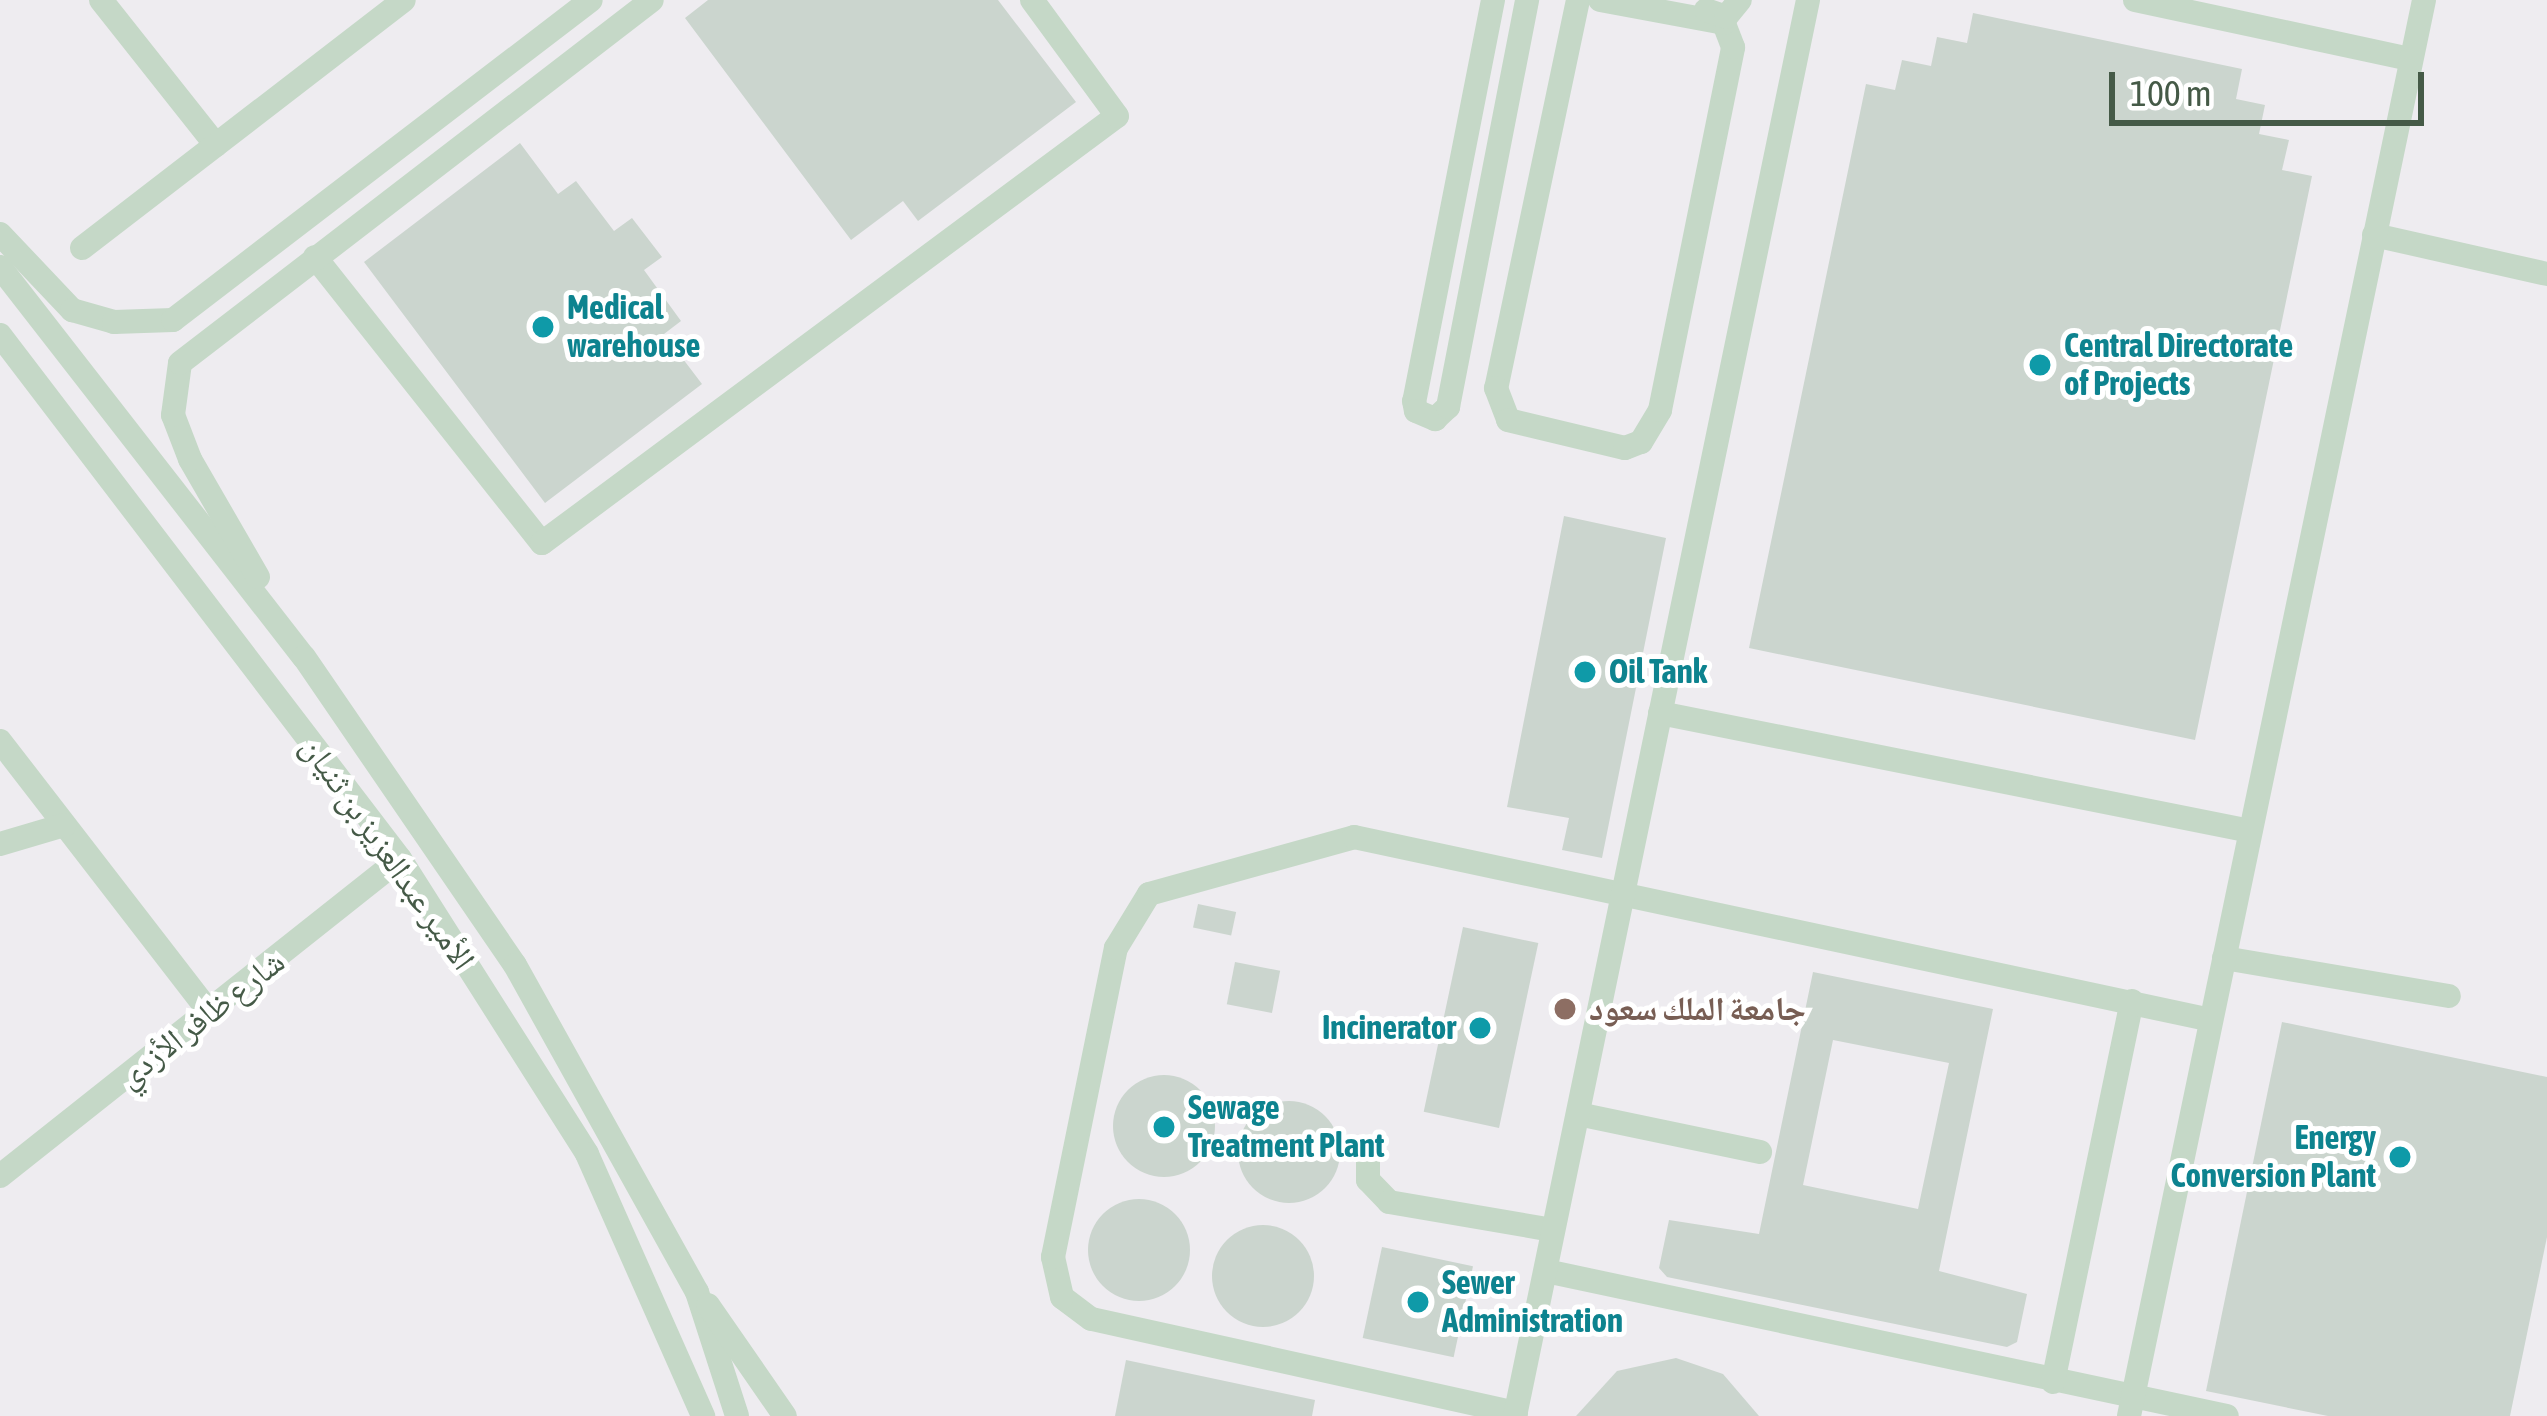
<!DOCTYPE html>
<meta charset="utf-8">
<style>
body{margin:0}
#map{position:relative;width:2547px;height:1416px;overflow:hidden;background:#eeecf0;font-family:"Asap Condensed","Noto Naskh Arabic",sans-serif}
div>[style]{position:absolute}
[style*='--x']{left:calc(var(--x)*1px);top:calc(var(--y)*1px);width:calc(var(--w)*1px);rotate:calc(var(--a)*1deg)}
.building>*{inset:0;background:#cbd5ce;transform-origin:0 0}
.round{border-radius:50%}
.minor>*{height:24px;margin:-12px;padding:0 12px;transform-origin:12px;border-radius:12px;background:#c5d8c7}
.dots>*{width:33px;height:33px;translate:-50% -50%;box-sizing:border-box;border:6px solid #fff;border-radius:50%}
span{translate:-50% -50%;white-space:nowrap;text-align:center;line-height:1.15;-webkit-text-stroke:10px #fff;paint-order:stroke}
.culture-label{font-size:33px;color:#0d838f;font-weight:700}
.left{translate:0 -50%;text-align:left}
.right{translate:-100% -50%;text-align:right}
.street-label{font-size:33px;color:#455a47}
.education-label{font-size:33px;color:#785e54;font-weight:700}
.scale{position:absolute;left:2109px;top:72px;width:315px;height:54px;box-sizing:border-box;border:6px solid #455a47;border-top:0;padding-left:15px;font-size:36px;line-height:42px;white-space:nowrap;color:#455a47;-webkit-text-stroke:9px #fff;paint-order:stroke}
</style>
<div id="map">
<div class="building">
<div style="clip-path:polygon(708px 0,998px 0,1076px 102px,918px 221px,903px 201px,851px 240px,685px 18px)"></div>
<div style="clip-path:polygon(1973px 13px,2242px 69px,2236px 99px,2265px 105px,2259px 134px,2289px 140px,2282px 170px,2312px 176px,2195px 740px,1749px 648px,1866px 84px,1895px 90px,1902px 60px,1931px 66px,1937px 37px,1967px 43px)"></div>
<div style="clip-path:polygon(520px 143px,558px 194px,576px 181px,614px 231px,632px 218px,662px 257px,644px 270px,681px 321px,664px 334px,702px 384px,545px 503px,364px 262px)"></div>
<div style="clip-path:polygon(1564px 516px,1666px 538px,1602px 858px,1562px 850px,1569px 818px,1507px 807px)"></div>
<div style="left:1198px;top:904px;width:39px;height:24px;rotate:12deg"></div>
<div style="left:1463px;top:927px;width:77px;height:189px;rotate:12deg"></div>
<div style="left:1235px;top:962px;width:46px;height:43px;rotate:11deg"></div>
<div style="clip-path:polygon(evenodd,1813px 972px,1993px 1009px,1939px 1271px,2027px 1294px,2017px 1342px,2007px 1347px,1827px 1310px,1667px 1277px,1659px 1268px,1669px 1220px,1759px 1234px,1813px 972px,1833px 1040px,1949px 1063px,1918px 1209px,1803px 1185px,1833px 1040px)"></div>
<div style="clip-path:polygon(2282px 1022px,2547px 1077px,2547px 1237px,2510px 1416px,2328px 1416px,2206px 1391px)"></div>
<div class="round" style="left:1113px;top:1075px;width:102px;height:102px"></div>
<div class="round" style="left:1238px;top:1101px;width:102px;height:102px"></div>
<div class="round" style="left:1088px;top:1199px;width:102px;height:102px"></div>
<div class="round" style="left:1212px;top:1225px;width:102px;height:102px"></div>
<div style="left:1382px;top:1247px;width:93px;height:93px;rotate:12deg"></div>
<div style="clip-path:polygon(1676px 1358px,1723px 1374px,1759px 1416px,1576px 1416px,1617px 1371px)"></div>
<div style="clip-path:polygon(1126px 1360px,1315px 1400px,1312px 1416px,1115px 1416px)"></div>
</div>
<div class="minor">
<div style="--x:101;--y:0;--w:185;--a:51.6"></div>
<div style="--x:1493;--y:0;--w:409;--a:101.1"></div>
<div style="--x:1414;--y:401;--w:10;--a:79"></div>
<div style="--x:1416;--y:411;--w:21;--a:23"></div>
<div style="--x:1435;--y:419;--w:18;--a:-43"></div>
<div style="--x:1448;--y:407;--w:415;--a:-79"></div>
<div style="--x:1578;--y:0;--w:397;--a:101.9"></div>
<div style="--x:1496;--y:388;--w:34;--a:69"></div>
<div style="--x:1508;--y:420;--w:120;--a:13.5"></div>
<div style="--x:1625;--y:448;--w:17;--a:-21"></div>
<div style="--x:1641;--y:442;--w:37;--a:-59"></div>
<div style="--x:1660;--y:410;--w:370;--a:-78.6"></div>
<div style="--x:1733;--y:47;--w:26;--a:-111"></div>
<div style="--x:1724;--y:23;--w:126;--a:-169.5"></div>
<div style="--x:2135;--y:0;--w:281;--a:12.1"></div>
<div style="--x:1706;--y:10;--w:21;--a:19"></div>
<div style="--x:1726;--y:17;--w:22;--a:-51"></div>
<div style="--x:0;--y:234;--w:105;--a:46.5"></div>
<div style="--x:72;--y:310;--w:44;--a:15.9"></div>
<div style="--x:114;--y:322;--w:59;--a:-1.9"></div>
<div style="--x:173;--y:320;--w:526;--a:-37.44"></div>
<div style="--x:2374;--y:235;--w:177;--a:12.7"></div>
<div style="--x:82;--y:248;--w:406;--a:-37.6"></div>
<div style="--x:315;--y:257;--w:365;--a:51.6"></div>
<div style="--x:542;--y:543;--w:716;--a:-36.6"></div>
<div style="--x:1117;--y:116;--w:144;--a:-126.2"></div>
<div style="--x:0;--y:267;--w:494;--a:52.1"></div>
<div style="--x:304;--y:657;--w:373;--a:55.6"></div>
<div style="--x:515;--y:965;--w:374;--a:60.9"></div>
<div style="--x:697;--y:1292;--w:130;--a:72.1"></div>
<div style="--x:0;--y:335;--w:659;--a:52.64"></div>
<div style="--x:400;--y:859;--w:349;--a:57.6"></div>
<div style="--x:587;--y:1154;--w:287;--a:66.1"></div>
<div style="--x:258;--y:577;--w:136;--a:-120"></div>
<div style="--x:190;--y:459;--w:47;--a:-111.1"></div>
<div style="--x:173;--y:415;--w:52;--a:-82.3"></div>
<div style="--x:180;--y:363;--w:595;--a:-37.56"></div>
<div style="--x:1660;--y:713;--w:602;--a:11.31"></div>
<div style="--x:0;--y:741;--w:345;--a:52.3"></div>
<div style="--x:0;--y:844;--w:67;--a:-16.5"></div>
<div style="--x:2224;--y:958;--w:228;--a:9.6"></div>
<div style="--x:1578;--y:1114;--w:186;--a:11.8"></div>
<div style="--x:1368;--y:1146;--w:34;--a:90"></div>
<div style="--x:1368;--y:1180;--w:30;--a:46"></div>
<div style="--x:1389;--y:1202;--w:165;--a:9.7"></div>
<div style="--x:0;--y:1176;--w:510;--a:-38.4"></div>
<div style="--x:1546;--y:1271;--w:696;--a:12.02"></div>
<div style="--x:708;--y:1305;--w:135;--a:55.3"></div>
<div style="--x:2053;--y:1382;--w:389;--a:-78.3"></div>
<div style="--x:1516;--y:1413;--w:435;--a:-167.5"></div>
<div style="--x:1091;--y:1319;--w:36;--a:-143"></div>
<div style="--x:1062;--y:1297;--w:41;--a:-102.7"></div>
<div style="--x:1053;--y:1257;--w:315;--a:-78.5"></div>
<div style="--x:1116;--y:948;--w:63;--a:-58.6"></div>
<div style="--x:1149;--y:894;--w:213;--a:-15.5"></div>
<div style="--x:1354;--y:837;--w:876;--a:12.05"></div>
<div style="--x:1515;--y:1416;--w:1446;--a:-78.31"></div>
<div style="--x:2129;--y:1416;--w:1446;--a:-78.23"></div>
</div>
<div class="dots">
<div style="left:543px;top:327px;background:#0f9aa8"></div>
<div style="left:2040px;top:365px;background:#0f9aa8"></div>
<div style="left:1585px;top:672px;background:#0f9aa8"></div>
<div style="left:1565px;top:1009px;background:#8d6e63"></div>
<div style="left:1480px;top:1028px;background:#0f9aa8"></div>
<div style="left:1164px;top:1127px;background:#0f9aa8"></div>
<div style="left:2400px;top:1157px;background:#0f9aa8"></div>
<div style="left:1418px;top:1302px;background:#0f9aa8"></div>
</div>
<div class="culture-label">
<span class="left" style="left:567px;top:327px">Medical<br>warehouse</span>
<span class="left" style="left:2064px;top:365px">Central Directorate<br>of Projects</span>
<span class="left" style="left:1609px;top:672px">Oil Tank</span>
<span class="right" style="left:1456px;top:1028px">Incinerator</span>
<span class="left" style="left:1188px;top:1127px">Sewage<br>Treatment Plant</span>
<span class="right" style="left:2376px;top:1157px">Energy<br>Conversion Plant</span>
<span class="left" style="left:1442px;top:1302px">Sewer<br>Administration</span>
</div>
<div class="street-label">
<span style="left:388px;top:853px;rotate:55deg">الأمير عبدالعزيز بن ثنيان</span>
<span style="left:201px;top:1019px;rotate:-38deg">شارع ظافر الأزدي</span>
</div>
<div class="education-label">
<span class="left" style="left:1589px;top:1009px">جامعة الملك سعود</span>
</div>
<div class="scale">100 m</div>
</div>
